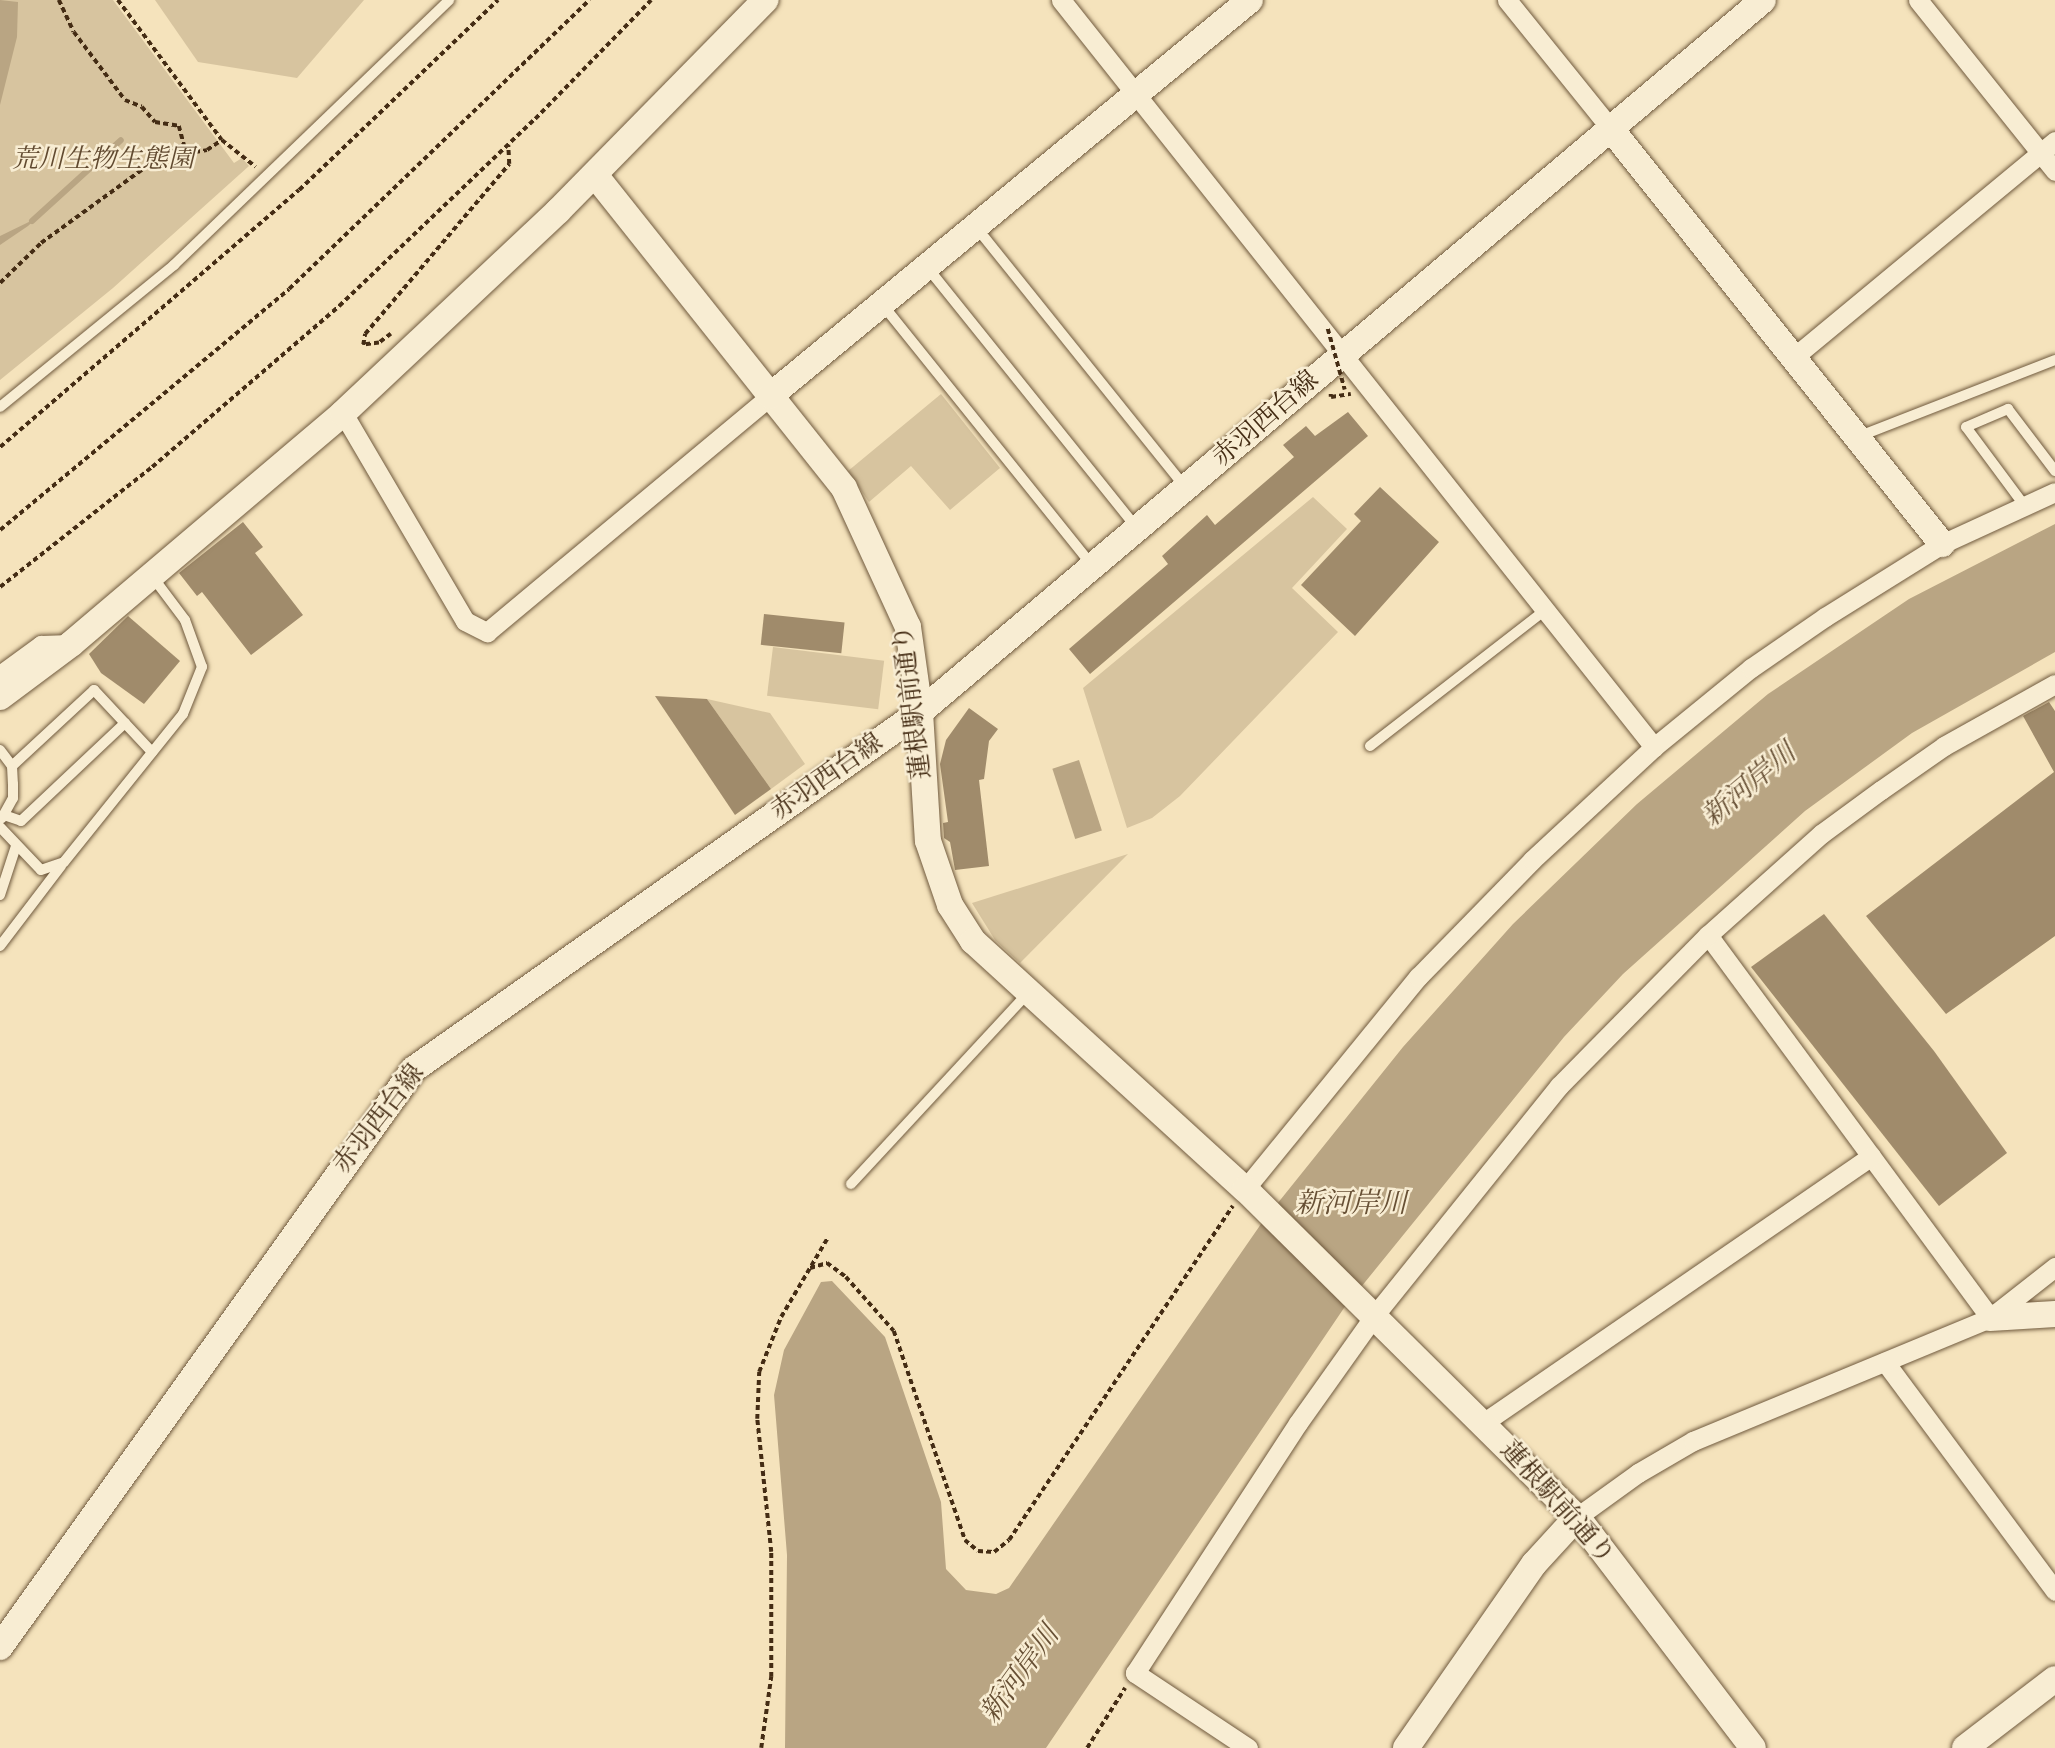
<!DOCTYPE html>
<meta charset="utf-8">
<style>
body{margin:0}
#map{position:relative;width:2055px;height:1748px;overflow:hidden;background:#f5e3bc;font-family:"IM FELL English","Noto Serif JP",serif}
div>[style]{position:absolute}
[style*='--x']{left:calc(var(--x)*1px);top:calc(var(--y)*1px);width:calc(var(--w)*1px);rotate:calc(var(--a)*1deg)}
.green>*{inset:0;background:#d7c49f;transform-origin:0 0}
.water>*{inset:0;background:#b9a583;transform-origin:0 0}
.stream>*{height:6px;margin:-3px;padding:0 3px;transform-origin:3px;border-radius:3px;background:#b9a583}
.building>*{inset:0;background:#a08b6b;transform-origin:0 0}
.path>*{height:3.5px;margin-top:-1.75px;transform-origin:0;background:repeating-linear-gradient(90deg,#442c14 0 5px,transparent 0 8.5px)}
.roads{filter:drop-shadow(0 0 2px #705a3e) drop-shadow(0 0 2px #705a3e)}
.lane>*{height:10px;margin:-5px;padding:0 5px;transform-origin:5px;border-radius:5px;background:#f8edd3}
.street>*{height:19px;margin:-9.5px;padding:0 9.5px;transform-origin:9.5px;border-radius:9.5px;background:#f8edd3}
.secondary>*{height:26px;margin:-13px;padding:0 13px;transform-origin:13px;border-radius:13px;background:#f8edd3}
.path-bridge>*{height:3.5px;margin-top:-1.75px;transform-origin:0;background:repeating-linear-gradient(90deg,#442c14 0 5px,transparent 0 8.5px)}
span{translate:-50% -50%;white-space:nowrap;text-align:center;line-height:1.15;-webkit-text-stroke:5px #f8edd3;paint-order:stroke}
.park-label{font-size:26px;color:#614a30;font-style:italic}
.street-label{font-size:26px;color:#442c14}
.water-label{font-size:28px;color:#675035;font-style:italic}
</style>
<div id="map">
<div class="green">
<div style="clip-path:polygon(0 0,113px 0,234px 163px,242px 158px,249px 166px,113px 288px,0 380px)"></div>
<div style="clip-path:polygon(155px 0,364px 0,297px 78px,198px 62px)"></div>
<div style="clip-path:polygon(941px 394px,1000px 468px,950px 510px,911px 466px,869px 502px,848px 471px)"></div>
<div style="clip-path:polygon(1313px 497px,1347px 529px,1292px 588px,1338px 632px,1180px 796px,1152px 818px,1127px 828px,1083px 688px)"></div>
<div style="left:773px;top:647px;width:112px;height:49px;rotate:7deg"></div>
<div style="clip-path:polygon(707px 699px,770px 713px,805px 764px,771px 789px)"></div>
<div style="clip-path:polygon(1128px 854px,1020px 963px,995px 940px,972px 903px)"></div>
</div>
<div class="water">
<div style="clip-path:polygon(0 0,18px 2px,17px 37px,0 105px)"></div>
<div style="clip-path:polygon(37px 218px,28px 226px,0 245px,0 236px)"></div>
<div style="clip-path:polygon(2055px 524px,2055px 652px,1912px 733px,1805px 811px,1623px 974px,1564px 1037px,1344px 1308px,1046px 1748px,785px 1748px,787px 1555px,774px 1395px,784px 1350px,821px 1282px,832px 1281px,885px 1337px,941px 1502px,946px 1569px,966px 1590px,996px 1594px,1009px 1588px,1261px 1224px,1403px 1047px,1513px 924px,1637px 804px,1768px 694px,1909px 599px)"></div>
<div style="left:1079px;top:760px;width:74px;height:28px;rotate:72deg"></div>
</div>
<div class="stream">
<div style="--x:32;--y:221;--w:120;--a:-42.3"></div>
</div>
<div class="building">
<div style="clip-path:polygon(1348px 412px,1368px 436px,1090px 674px,1069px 649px,1168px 564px,1162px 556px,1207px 515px,1215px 525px,1294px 457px,1283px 445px,1306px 426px,1315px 436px)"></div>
<div style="clip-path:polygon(1380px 487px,1439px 542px,1355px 636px,1301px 585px,1361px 521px,1354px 514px)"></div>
<div style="clip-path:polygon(243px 522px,263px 547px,255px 553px,303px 615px,251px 655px,202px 592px,197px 596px,179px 573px)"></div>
<div style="left:764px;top:614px;width:81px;height:31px;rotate:6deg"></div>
<div style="clip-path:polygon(128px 616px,180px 661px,144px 704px,101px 673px,89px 654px)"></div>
<div style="clip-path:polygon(655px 696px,707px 699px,771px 789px,735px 815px)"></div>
<div style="clip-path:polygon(2049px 702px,2055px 711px,2055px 936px,1946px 1014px,1866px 916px,2054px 772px,2023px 716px)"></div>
<div style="clip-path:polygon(969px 708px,998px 729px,989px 741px,984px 779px,979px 780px,989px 866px,955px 870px,950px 842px,944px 838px,943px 823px,948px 822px,940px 764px,946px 740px)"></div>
<div style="clip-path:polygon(1824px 914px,1934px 1051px,2007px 1153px,1939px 1206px,1751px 967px)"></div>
</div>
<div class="path">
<div style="--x:59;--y:0;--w:35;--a:65"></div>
<div style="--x:74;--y:32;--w:85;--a:53.1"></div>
<div style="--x:125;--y:100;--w:18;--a:22"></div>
<div style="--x:142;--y:107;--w:20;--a:49"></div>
<div style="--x:155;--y:122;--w:24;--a:9"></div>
<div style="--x:179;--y:126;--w:23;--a:75"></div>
<div style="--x:118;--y:0;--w:174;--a:53.4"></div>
<div style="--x:222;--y:140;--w:43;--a:38.5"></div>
<div style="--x:0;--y:283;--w:57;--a:-44.3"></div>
<div style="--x:41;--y:243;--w:158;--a:-36"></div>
<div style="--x:169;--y:150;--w:10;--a:-24"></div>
<div style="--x:178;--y:146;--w:18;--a:19"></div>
<div style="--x:195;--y:152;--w:12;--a:-9"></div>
<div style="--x:207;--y:150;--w:18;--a:-34"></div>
<div style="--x:391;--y:334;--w:15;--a:143"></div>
<div style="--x:379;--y:343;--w:16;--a:173"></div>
<div style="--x:363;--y:345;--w:11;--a:-80"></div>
<div style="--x:365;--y:334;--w:223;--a:-49.7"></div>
<div style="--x:509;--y:164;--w:19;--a:-93"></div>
<div style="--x:1331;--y:394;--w:3;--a:90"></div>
<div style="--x:1331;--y:397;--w:20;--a:-9"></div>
<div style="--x:0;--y:447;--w:394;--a:-40.7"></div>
<div style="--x:299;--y:190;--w:275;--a:-43.7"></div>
<div style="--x:0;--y:530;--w:376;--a:-39.8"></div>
<div style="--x:289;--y:289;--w:417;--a:-43.9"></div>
<div style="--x:0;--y:587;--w:194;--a:-38.3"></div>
<div style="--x:152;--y:467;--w:247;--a:-40.7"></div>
<div style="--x:339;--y:306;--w:271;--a:-43.7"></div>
<div style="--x:535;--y:119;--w:166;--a:-45.7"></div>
<div style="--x:810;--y:1268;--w:18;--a:-16"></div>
<div style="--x:827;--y:1263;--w:24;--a:36"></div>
<div style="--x:846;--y:1277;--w:72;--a:48.4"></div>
<div style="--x:894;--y:1331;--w:221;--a:71.2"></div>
<div style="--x:965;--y:1540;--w:17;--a:40"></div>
<div style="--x:978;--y:1551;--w:16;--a:4"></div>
<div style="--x:994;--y:1552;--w:19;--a:-39"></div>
<div style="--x:1009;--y:1540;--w:402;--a:-56.2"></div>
<div style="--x:761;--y:1748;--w:72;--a:-82"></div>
<div style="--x:771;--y:1677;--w:125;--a:-90"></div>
<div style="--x:771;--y:1552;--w:134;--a:-96"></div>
<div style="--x:757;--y:1419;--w:47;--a:-87.6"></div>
<div style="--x:759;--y:1372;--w:59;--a:-68.2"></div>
<div style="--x:781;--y:1317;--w:91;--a:-59.5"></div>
<div style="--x:1087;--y:1748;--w:71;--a:-57.7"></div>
</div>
<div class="roads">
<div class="lane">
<div style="--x:976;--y:227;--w:335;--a:51.2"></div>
<div style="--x:927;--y:267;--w:335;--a:51.2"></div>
<div style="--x:882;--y:304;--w:335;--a:51.2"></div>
<div style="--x:0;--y:407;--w:225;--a:-39.2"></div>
<div style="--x:174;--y:265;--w:382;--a:-43.9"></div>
<div style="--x:1860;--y:436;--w:209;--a:-21.3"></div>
<div style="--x:2024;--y:505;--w:97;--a:-126.6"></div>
<div style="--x:1966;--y:427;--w:46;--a:-23.2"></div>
<div style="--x:2008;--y:409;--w:78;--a:52.8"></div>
<div style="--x:1370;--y:746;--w:220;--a:-37.8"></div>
<div style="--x:0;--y:750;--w:20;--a:53"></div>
<div style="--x:12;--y:766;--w:18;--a:87"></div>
<div style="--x:13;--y:784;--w:14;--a:90"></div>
<div style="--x:13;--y:798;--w:23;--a:119"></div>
<div style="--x:12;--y:766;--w:112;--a:-42.8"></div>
<div style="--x:94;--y:690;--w:85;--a:46.9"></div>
<div style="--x:4;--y:815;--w:18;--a:19"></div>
<div style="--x:21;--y:821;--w:143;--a:-43.3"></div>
<div style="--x:0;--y:827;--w:59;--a:46.4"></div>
<div style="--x:41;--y:870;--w:24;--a:-19"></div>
<div style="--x:64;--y:862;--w:190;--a:-51.2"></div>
<div style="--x:183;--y:714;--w:51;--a:-68"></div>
<div style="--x:202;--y:667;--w:50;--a:-109.9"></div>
<div style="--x:185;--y:620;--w:55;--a:-126.9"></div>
<div style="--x:0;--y:895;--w:52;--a:-71.9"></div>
<div style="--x:0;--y:946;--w:101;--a:-52.7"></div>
<div style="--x:851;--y:1184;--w:259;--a:-47.2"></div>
</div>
<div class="street">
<div style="--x:1061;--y:0;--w:954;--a:51.56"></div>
<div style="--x:1507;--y:0;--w:166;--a:51.1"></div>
<div style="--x:1918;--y:0;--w:219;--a:51.3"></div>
<div style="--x:1794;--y:357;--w:339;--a:-39.6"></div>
<div style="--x:343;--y:413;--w:241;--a:59.6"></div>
<div style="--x:465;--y:621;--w:25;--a:27"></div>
<div style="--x:487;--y:632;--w:368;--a:-39.8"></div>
<div style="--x:0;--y:675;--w:51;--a:-36.2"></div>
<div style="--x:41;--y:645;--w:30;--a:-2"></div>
<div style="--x:1708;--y:935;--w:476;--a:53.6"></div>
<div style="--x:1245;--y:1189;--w:274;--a:-50.8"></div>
<div style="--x:1418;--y:977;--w:163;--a:-45.7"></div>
<div style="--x:1532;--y:860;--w:166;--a:-42.8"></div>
<div style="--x:1654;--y:747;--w:125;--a:-39.2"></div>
<div style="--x:1751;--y:668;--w:90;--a:-34.6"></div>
<div style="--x:1825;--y:617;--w:138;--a:-32"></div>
<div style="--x:1942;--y:544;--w:124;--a:-24.7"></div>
<div style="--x:1885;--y:1362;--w:285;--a:53.4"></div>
<div style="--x:1483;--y:1423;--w:471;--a:-34.5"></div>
<div style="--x:1577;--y:1517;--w:75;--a:-35.8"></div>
<div style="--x:1638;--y:1473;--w:64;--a:-30.2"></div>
<div style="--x:1693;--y:1441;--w:321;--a:-22.5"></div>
<div style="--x:1990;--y:1318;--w:83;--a:-38.1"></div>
<div style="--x:1248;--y:1748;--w:136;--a:-146.4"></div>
<div style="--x:1135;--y:1673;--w:298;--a:-56.9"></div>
<div style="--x:1298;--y:1423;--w:131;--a:-54.6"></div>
<div style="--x:1374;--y:1316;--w:295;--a:-51.2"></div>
<div style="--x:1559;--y:1086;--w:212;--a:-45.4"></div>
<div style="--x:1708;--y:935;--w:152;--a:-41.8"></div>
<div style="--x:1821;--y:834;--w:74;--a:-36.3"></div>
<div style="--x:1881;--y:790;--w:77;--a:-34.9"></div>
<div style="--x:1944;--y:746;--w:127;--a:-29.2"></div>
</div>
<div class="secondary">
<div style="--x:1611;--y:129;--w:531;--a:51.42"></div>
<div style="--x:595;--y:175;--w:400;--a:51.5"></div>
<div style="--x:844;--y:488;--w:153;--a:65.3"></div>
<div style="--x:908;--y:627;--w:86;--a:82"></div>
<div style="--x:920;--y:712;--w:129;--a:86.5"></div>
<div style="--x:928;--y:841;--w:68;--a:71"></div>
<div style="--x:950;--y:905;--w:43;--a:57.4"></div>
<div style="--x:973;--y:941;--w:368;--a:42.4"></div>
<div style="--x:1245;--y:1189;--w:467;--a:44.7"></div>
<div style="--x:1577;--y:1517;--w:290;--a:52.7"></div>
<div style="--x:770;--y:396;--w:622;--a:-39.52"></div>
<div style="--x:0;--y:697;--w:89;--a:-36.7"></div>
<div style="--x:71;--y:644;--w:357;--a:-40.3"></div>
<div style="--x:343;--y:413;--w:295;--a:-43.2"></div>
<div style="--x:558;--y:211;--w:296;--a:-45.5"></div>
<div style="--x:1990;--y:1318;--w:65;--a:-3.5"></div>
<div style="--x:0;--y:1647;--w:711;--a:-54.39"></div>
<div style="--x:414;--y:1069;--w:619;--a:-35.2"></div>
<div style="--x:920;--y:712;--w:1103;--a:-40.18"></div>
<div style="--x:1406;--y:1748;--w:224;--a:-55.2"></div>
<div style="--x:1534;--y:1564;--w:64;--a:-47.5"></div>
<div style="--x:1965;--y:1748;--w:113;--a:-37.5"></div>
</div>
</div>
<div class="path-bridge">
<div style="--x:1328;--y:329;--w:63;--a:74.4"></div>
</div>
<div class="park-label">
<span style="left:103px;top:160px">荒川生物生態園</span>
</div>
<div class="street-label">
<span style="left:1266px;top:419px;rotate:-41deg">赤羽西台線</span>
<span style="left:913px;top:702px;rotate:-97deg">蓮根駅前通り</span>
<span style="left:827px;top:777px;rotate:-35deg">赤羽西台線</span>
<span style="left:379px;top:1119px;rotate:-52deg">赤羽西台線</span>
<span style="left:1557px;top:1503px;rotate:48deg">蓮根駅前通り</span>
</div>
<div class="water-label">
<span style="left:1750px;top:786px;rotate:-40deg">新河岸川</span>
<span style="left:1351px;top:1205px">新河岸川</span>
<span style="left:1021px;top:1675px;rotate:-54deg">新河岸川</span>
</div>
</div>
